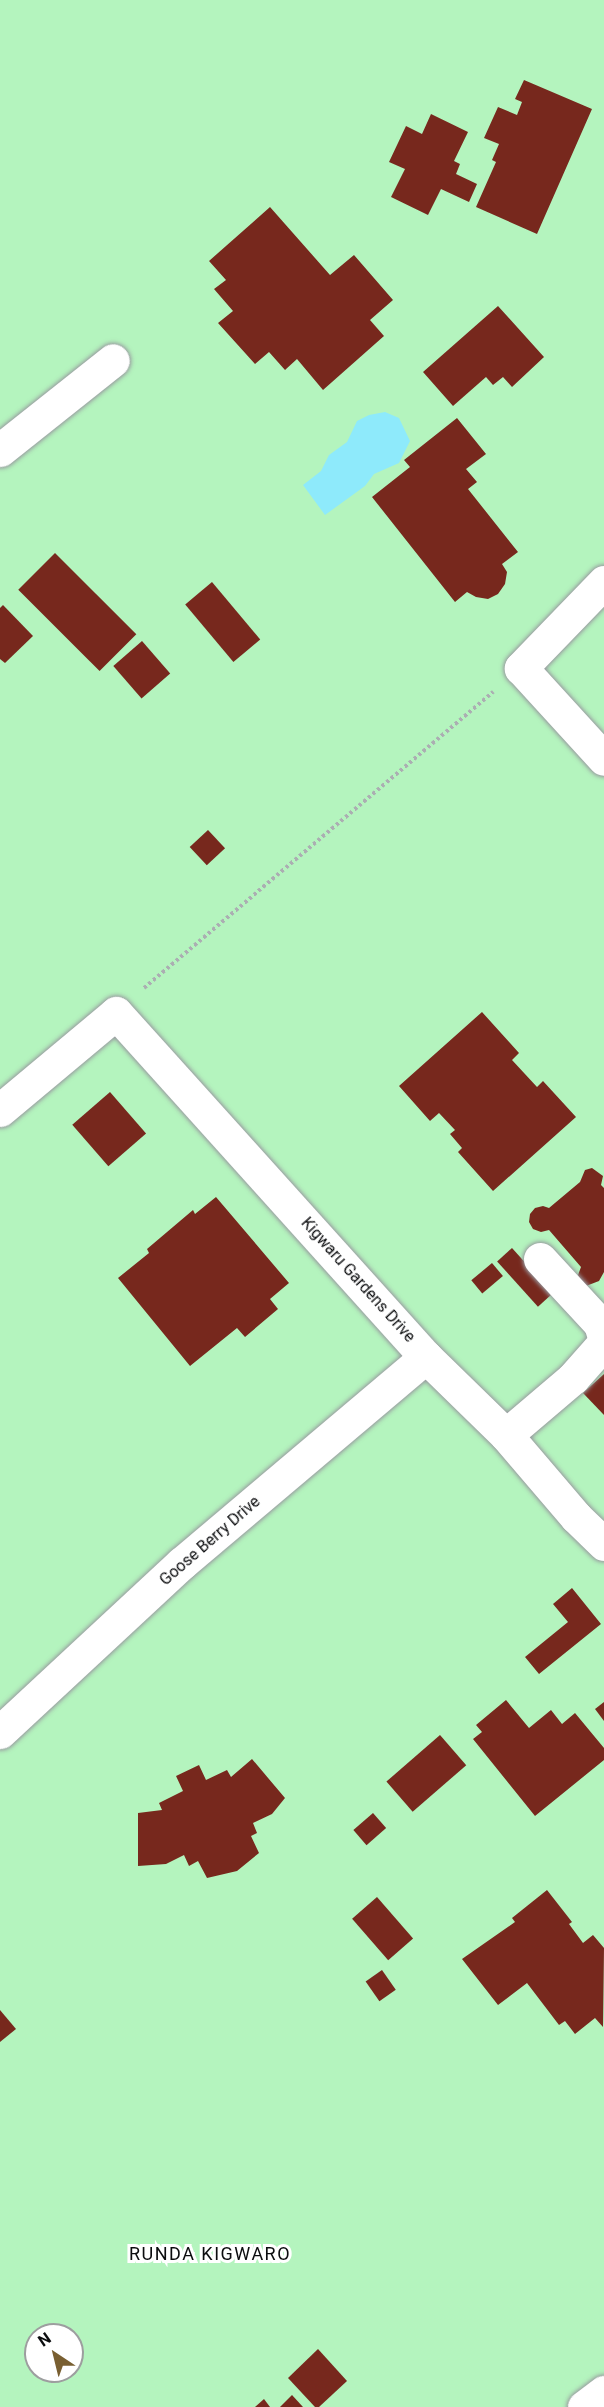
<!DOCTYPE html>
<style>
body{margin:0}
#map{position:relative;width:604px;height:2407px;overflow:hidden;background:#f1f4f9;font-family:Roboto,sans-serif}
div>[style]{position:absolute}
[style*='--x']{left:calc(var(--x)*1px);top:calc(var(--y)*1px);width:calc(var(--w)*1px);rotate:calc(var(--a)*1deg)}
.green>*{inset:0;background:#b4f4be}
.water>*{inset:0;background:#8eeafb}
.building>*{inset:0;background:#77281d;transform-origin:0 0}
.path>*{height:4px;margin-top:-2px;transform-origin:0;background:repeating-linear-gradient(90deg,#abaeb2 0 3px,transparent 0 6px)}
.roads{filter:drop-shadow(0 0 2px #989a9f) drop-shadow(0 0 2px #989a9f)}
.minor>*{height:33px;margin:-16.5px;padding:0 16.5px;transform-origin:16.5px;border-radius:16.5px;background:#fff}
span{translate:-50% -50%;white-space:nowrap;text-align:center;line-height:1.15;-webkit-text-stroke:6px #fff;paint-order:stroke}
.street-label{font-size:16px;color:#0b0c0e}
.neighbourhood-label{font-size:18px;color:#0b0c0e;letter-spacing:1.5px}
.north{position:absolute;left:24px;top:2323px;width:60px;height:60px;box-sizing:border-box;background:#fff;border:2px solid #9d9e9f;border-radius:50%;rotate:325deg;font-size:16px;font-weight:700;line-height:24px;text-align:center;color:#0b0c0e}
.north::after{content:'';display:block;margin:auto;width:21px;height:27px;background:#795f31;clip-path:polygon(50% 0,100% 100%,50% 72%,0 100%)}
</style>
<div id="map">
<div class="green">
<div style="clip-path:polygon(evenodd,0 0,604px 0,604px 2407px,0 2407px,0 0,36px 2335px,72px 2335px,72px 2371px,36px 2371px,36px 2335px)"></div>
</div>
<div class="water">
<div style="clip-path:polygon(385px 412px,399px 418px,410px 441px,399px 463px,374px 474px,365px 486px,325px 515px,303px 485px,321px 471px,329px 455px,347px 442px,357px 421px,369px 415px)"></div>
</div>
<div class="building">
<div style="clip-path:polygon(524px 80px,592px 109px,537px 234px,476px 207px,496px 162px,492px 160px,499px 144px,484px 138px,498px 107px,517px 115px,522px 102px,515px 99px)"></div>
<div style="clip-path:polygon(431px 114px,468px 132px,454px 161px,460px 164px,456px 174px,477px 184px,469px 202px,441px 189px,428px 215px,391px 197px,405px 169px,389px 162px,406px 126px,422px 134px)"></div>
<div style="clip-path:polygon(270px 207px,330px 275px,354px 255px,393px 300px,370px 320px,384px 336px,323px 390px,297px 359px,285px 370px,269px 352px,255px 364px,218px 323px,233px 311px,214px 289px,226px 280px,209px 261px)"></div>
<div style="clip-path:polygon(498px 306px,544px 357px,512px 387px,503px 377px,493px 385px,486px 377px,453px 406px,423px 372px)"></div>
<div style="clip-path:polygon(457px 418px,486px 454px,466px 469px,477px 482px,468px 489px,518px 552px,502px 564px,507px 572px,505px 584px,498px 594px,488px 599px,476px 597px,467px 592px,455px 602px,372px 497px,410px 467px,404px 460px)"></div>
<div style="left:55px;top:553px;width:115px;height:52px;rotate:45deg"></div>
<div style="left:212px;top:582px;width:75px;height:35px;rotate:50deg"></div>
<div style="clip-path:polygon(3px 605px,33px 636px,5px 663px,0 659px,0 608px)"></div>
<div style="left:142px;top:641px;width:43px;height:38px;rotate:49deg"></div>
<div style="left:208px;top:830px;width:25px;height:25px;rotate:47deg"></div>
<div style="clip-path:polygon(482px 1012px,519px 1053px,512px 1060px,537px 1087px,543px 1081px,576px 1117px,493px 1191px,458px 1152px,462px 1148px,450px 1134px,455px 1130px,439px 1113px,430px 1121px,399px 1086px)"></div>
<div style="left:110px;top:1092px;width:55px;height:50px;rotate:49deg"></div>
<div style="clip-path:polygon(592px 1168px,603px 1176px,601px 1185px,604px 1188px,604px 1272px,599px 1281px,586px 1286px,579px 1281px,578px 1275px,581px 1267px,549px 1230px,541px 1232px,533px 1229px,529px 1222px,530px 1214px,535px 1208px,543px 1206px,549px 1208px,580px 1182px,585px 1170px)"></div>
<div style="clip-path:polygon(216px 1197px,289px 1283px,270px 1299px,278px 1309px,245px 1337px,237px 1328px,190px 1366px,118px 1278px,149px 1253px,147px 1249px,193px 1210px,195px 1214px)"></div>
<div style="left:512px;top:1248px;width:61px;height:20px;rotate:48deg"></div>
<div style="left:492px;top:1263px;width:17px;height:27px;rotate:50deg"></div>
<div style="clip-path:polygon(604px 1374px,604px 1415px,583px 1393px)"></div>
<div style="clip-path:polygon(572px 1588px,601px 1624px,539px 1674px,525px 1657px,568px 1622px,553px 1604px)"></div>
<div style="clip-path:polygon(506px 1700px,529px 1728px,551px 1710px,562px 1724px,575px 1713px,604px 1748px,604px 1760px,535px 1816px,473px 1739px,482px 1732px,476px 1725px)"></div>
<div style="clip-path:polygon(604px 1702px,604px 1721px,595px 1709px)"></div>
<div style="left:440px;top:1735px;width:40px;height:71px;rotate:49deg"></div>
<div style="clip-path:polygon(252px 1759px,285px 1798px,272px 1814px,253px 1823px,257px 1833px,251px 1836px,259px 1853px,237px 1871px,207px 1878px,198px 1861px,189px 1866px,184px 1855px,166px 1864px,138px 1866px,138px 1813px,162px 1810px,159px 1803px,183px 1791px,176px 1776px,199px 1765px,206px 1780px,227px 1770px,231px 1777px)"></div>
<div style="left:373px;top:1813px;width:20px;height:26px;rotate:49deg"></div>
<div style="clip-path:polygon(547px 1890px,572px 1922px,569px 1924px,583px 1943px,593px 1935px,604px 1948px,603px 2027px,595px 2018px,575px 2034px,565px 2021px,559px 2025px,527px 1983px,498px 2005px,462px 1959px,515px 1922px,512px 1918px)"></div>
<div style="left:377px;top:1897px;width:55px;height:33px;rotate:49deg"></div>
<div style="left:382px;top:1970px;width:24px;height:20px;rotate:55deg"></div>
<div style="clip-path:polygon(0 2010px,16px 2029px,0 2042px)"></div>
<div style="clip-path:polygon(318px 2349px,347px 2381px,319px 2407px,315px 2407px,288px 2378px)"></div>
<div style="clip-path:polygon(292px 2395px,303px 2407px,280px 2407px)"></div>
<div style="clip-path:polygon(264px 2399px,270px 2407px,255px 2407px)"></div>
</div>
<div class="path">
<div style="--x:144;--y:988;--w:458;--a:-40.3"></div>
</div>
<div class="roads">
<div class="minor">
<div style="--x:0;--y:450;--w:144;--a:-38.5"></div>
<div style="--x:604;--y:582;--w:120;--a:134"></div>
<div style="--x:521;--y:668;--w:123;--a:47.6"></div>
<div style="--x:0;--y:1110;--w:151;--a:-39.9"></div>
<div style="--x:116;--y:1013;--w:463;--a:48"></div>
<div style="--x:426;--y:1357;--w:112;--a:44.3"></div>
<div style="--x:506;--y:1435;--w:108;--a:49.5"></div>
<div style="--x:576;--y:1517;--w:39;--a:44"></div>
<div style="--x:540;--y:1259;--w:88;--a:47.3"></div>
<div style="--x:600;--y:1324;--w:14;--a:73"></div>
<div style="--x:506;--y:1435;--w:88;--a:-40.4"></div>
<div style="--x:573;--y:1378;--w:47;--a:-48.5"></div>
<div style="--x:0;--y:1732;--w:248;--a:-42.9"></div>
<div style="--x:182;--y:1563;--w:319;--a:-40.2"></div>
<div style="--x:584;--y:2407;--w:25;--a:-37"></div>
</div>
</div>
<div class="street-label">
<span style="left:358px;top:1280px;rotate:48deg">Kigwaru Gardens Drive</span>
<span style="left:210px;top:1541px;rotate:-41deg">Goose Berry Drive</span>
</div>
<div class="neighbourhood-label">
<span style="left:210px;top:2254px">RUNDA KIGWARO</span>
</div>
<div class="north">N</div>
</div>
